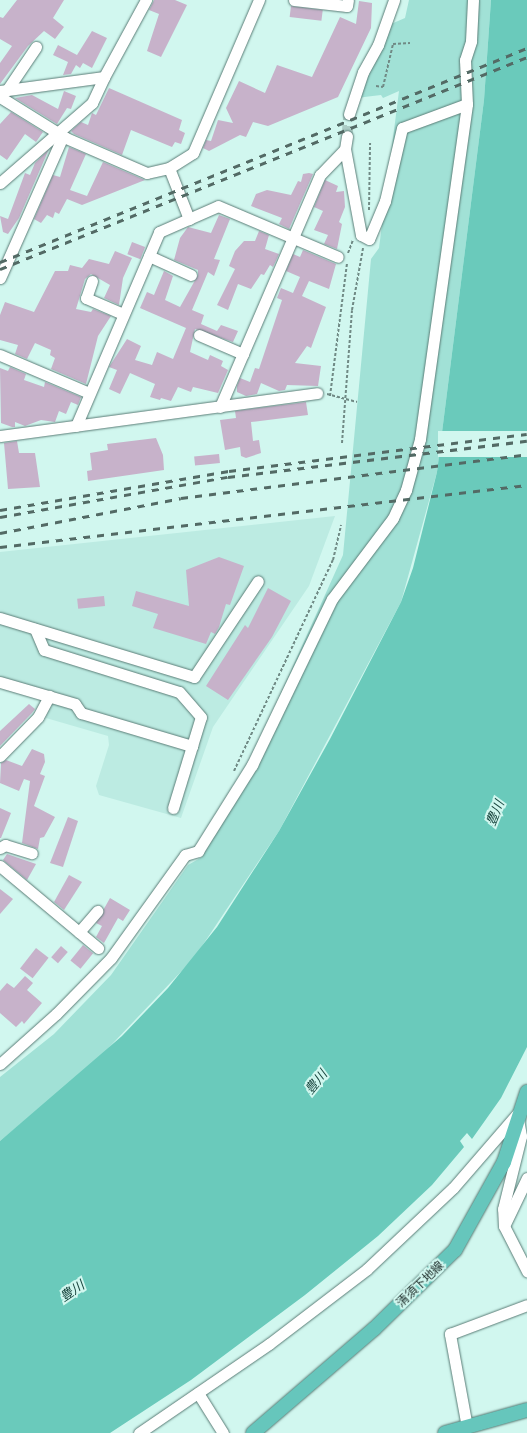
<!DOCTYPE html>
<meta charset="utf-8">
<style>
body{margin:0}
#map{position:relative;width:527px;height:1433px;overflow:hidden;background:#d1f7ef;font-family:"PT Serif","Noto Sans JP",serif}
div>[style]{position:absolute}
[style*='--x']{left:calc(var(--x)*1px);top:calc(var(--y)*1px);width:calc(var(--w)*1px);rotate:calc(var(--a)*1deg)}
.built>*{inset:0;background:#bcebe2}
.green>*{inset:0;background:#a1e1d6}
.forest>*{inset:0;background:#6acabb}
.pier>*{inset:0;background:#d1f7ef;transform-origin:0 0}
.building>*{inset:0;background:#c7b2ca;transform-origin:0 0}
.minor-tunnel>*{height:11px;margin-top:-5.5px;transform-origin:0;background:repeating-linear-gradient(90deg,#accdc6 0 11px,transparent 0 16.5px)}
.path>*{height:2px;margin-top:-1px;transform-origin:0;background:repeating-linear-gradient(90deg,#708a85 0 3px,transparent 0 5px)}
.roads{filter:drop-shadow(0 0 1px #5a7c76) drop-shadow(0 0 1px #5a7c76)}
.minor>*{height:11px;margin:-5.5px;padding:0 5.5px;transform-origin:5.5px;border-radius:5.5px;background:#fff}
.major>*{height:14px;margin:-7px;padding:0 7px;transform-origin:7px;border-radius:7px;background:#66c6bc}
.rail>*{height:3px;margin-top:-1.5px;transform-origin:0;background:repeating-linear-gradient(90deg,#536a65 0 7px,transparent 0 14px)}
span{translate:-50% -50%;white-space:nowrap;text-align:center;line-height:1.15;-webkit-text-stroke:4px #d1f7ef;paint-order:stroke}
.street-label{font-size:12px;color:#182724}
.water-label{font-size:13px;color:#19453e;font-style:italic}
</style>
<div id="map">
<div class="built">
<div style="clip-path:polygon(335px 516px,309px 586px,213px 727px,181px 818px,99px 795px,96px 786px,109px 745px,108px 736px,46px 718px,53px 696px,0 680px,0 552px)"></div>
</div>
<div class="green">
<div style="clip-path:polygon(409px 0,491px 0,484px 100px,437px 472px,401px 602px,279px 831px,194px 958px,97px 1060px,0 1141px,0 1077px,54px 1034px,111px 975px,188px 865px,202px 857px,258px 760px,252px 757px,343px 555px,371px 259px,379px 248px,399px 91px,383px 98px,381px 95px,356px 98px,391px 24px,405px 18px)"></div>
</div>
<div class="forest">
<div style="clip-path:polygon(491px 0,527px 0,527px 1047px,501px 1098px,472px 1139px,467px 1133px,460px 1141px,464px 1147px,432px 1185px,378px 1236px,305px 1295px,191px 1380px,110px 1433px,0 1433px,0 1141px,122px 1036px,168px 988px,217px 927px,279px 831px,330px 739px,401px 602px,413px 568px,437px 472px,484px 100px)"></div>
</div>
<div class="pier">
<div style="left:527px;top:431px;width:26px;height:89px;rotate:90deg"></div>
</div>
<div class="building">
<div style="clip-path:polygon(17px 0,64px 0,53px 18px,64px 27px,55px 39px,44px 31px,28px 46px,0 84px,0 63px,12px 46px,0 39px,0 17px,3px 18px)"></div>
<div style="clip-path:polygon(154px 0,175px 0,187px 5px,161px 57px,147px 51px,159px 14px,149px 10px)"></div>
<div style="clip-path:polygon(359px 1px,372px 3px,371px 28px,338px 97px,268px 126px,253px 122px,246px 137px,240px 135px,209px 151px,203px 148px,206px 140px,211px 141px,218px 120px,233px 123px,226px 108px,239px 81px,265px 93px,277px 65px,312px 77px,340px 17px,356px 24px)"></div>
<div style="left:291px;top:6px;width:32px;height:11px;rotate:7deg"></div>
<div style="clip-path:polygon(92px 31px,107px 38px,92px 68px,83px 63px,80px 68px,76px 65px,71px 74px,63px 75px,68px 62px,53px 55px,58px 45px,77px 55px)"></div>
<div style="clip-path:polygon(109px 88px,182px 120px,179px 130px,185px 133px,181px 144px,175px 142px,172px 147px,131px 130px,122px 155px,74px 134px,71px 131px,81px 122px,88px 125px,92px 113px,96px 115px)"></div>
<div style="clip-path:polygon(64px 91px,76px 96px,71px 109px,67px 108px,57px 124px,15px 98px,32px 95px,58px 109px)"></div>
<div style="clip-path:polygon(11px 112px,43px 132px,36px 142px,25px 134px,7px 160px,0 155px,0 124px)"></div>
<div style="clip-path:polygon(69px 147px,86px 154px,70px 190px,87px 196px,103px 162px,145px 180px,82px 205px,67px 199px,59px 214px,55px 212px,53px 218px,47px 215px,41px 223px,34px 219px,53px 175px,60px 177px)"></div>
<div style="clip-path:polygon(49px 149px,19px 218px,8px 234px,3px 232px,0 216px,8px 219px,25px 173px,30px 175px,35px 163px)"></div>
<div style="clip-path:polygon(309px 173px,313px 174px,289px 229px,279px 224px,282px 218px,251px 206px,256px 194px,267px 190px,291px 195px,298px 181px,301px 182px,303px 174px)"></div>
<div style="clip-path:polygon(325px 180px,338px 186px,336px 192px,344px 191px,345px 207px,339px 222px,342px 224px,337px 249px,324px 244px,328px 235px,314px 230px,323px 211px,314px 207px)"></div>
<div style="clip-path:polygon(219px 215px,230px 219px,214px 259px,220px 260px,214px 276px,208px 272px,192px 310px,204px 315px,201px 324px,217px 331px,221px 325px,238px 331px,233px 342px,195px 329px,190px 352px,208px 360px,210px 355px,223px 361px,221px 366px,228px 370px,218px 393px,193px 387px,191px 392px,178px 387px,171px 401px,161px 398px,160px 400px,150px 397px,155px 384px,130px 373px,120px 394px,109px 389px,117px 370px,109px 367px,127px 339px,141px 346px,135px 360px,152px 365px,157px 352px,173px 359px,186px 328px,140px 308px,147px 292px,154px 295px,164px 271px,173px 276px,165px 300px,180px 307px,198px 275px,198px 270px,174px 260px,180px 238px,188px 227px,211px 233px)"></div>
<div style="clip-path:polygon(259px 231px,269px 235px,265px 249px,279px 254px,273px 267px,270px 265px,264px 275px,261px 274px,251px 289px,238px 284px,228px 310px,217px 305px,235px 269px,229px 266px,235px 251px,244px 241px,255px 241px)"></div>
<div style="left:132px;top:242px;width:14px;height:13px;rotate:21deg"></div>
<div style="clip-path:polygon(303px 250px,336px 264px,329px 289px,309px 281px,302px 296px,326px 307px,311px 348px,307px 346px,295px 363px,321px 366px,318px 386px,287px 385px,285px 390px,279px 391px,261px 383px,257px 394px,246px 396px,237px 392px,237px 386px,240px 378px,250px 382px,255px 368px,259px 369px,282px 300px,277px 298px,281px 288px,293px 293px,300px 277px,286px 271px,293px 254px,300px 257px)"></div>
<div style="clip-path:polygon(115px 251px,132px 258px,123px 278px,119px 305px,104px 298px,110px 285px,91px 274px,85px 279px,76px 309px,91px 312px,93px 309px,111px 316px,98px 336px,86px 384px,51px 369px,55px 358px,50px 355px,51px 350px,35px 343px,27px 359px,15px 354px,18px 345px,0 340px,0 315px,5px 302px,34px 312px,55px 271px,68px 271px,70px 265px,82px 268px,89px 259px,109px 264px)"></div>
<div style="clip-path:polygon(10px 367px,26px 374px,24px 380px,44px 387px,45px 382px,81px 397px,78px 405px,71px 402px,66px 414px,59px 411px,55px 422px,41px 420px,25px 426px,15px 422px,15px 427px,12px 427px,1px 423px,0 368px,8px 371px)"></div>
<div style="clip-path:polygon(306px 402px,308px 415px,251px 422px,253px 441px,259px 440px,261px 453px,246px 458px,241px 456px,240px 447px,225px 450px,220px 420px,236px 418px,235px 411px)"></div>
<div style="clip-path:polygon(156px 438px,163px 455px,164px 470px,88px 481px,87px 471px,92px 470px,90px 453px,108px 450px,107px 444px)"></div>
<div style="clip-path:polygon(17px 441px,19px 453px,35px 453px,40px 487px,8px 489px,4px 443px)"></div>
<div style="left:219px;top:454px;width:9px;height:25px;rotate:84deg"></div>
<div style="clip-path:polygon(219px 557px,244px 566px,230px 605px,226px 604px,219px 627px,215px 634px,211px 632px,206px 644px,153px 628px,158px 614px,132px 606px,136px 591px,189px 606px,186px 570px)"></div>
<div style="clip-path:polygon(268px 588px,291px 601px,272px 637px,228px 700px,206px 686px,245px 625px,248px 628px)"></div>
<div style="left:104px;top:596px;width:10px;height:27px;rotate:84deg"></div>
<div style="clip-path:polygon(29px 704px,35px 709px,32px 713px,0 746px,0 731px)"></div>
<div style="clip-path:polygon(32px 749px,44px 754px,45px 762px,40px 774px,45px 776px,34px 806px,55px 817px,44px 837px,40px 838px,38px 849px,22px 843px,30px 781px,24px 779px,19px 791px,0 783px,1px 763px,6px 760px,22px 766px)"></div>
<div style="clip-path:polygon(0 808px,11px 813px,1px 838px,0 838px)"></div>
<div style="clip-path:polygon(68px 817px,78px 821px,63px 867px,50px 863px)"></div>
<div style="clip-path:polygon(7px 854px,36px 864px,27px 880px,3px 860px)"></div>
<div style="clip-path:polygon(69px 875px,82px 882px,64px 910px,54px 902px)"></div>
<div style="clip-path:polygon(0 889px,13px 899px,0 914px)"></div>
<div style="clip-path:polygon(110px 898px,130px 910px,123px 921px,118px 918px,104px 943px,96px 937px,102px 926px,96px 923px)"></div>
<div style="left:83px;top:945px;width:13px;height:20px;rotate:39deg"></div>
<div style="left:61px;top:946px;width:9px;height:15px;rotate:41deg"></div>
<div style="left:36px;top:948px;width:16px;height:26px;rotate:38deg"></div>
<div style="clip-path:polygon(25px 976px,33px 983px,27px 990px,42px 1003px,24px 1024px,22px 1021px,16px 1027px,0 1013px,0 991px,7px 983px,14px 988px)"></div>
</div>
<div class="minor-tunnel">
<div style="--x:347;--y:136;--w:22;--a:-85"></div>
</div>
<div class="path">
<div style="--x:376;--y:86;--w:7;--a:8"></div>
<div style="--x:383;--y:87;--w:44;--a:-76.9"></div>
<div style="--x:393;--y:44;--w:17;--a:-3"></div>
<div style="--x:369;--y:210;--w:67;--a:-89.1"></div>
<div style="--x:348;--y:253;--w:14;--a:-69"></div>
<div style="--x:327;--y:394;--w:31;--a:15"></div>
<div style="--x:330;--y:396;--w:134;--a:-82.7"></div>
<div style="--x:342;--y:443;--w:133;--a:-85.7"></div>
<div style="--x:352;--y:310;--w:63;--a:-79.9"></div>
<div style="--x:234;--y:771;--w:233;--a:-64.9"></div>
<div style="--x:333;--y:560;--w:36;--a:-77"></div>
</div>
<div class="roads">
<div class="minor">
<div style="--x:294;--y:0;--w:53;--a:6.5"></div>
<div style="--x:347;--y:6;--w:6;--a:-81"></div>
<div style="--x:7;--y:90;--w:52;--a:-56"></div>
<div style="--x:0;--y:91;--w:105;--a:-7.7"></div>
<div style="--x:104;--y:77;--w:88;--a:-61.4"></div>
<div style="--x:0;--y:97;--w:78;--a:31.8"></div>
<div style="--x:66;--y:138;--w:88;--a:23.4"></div>
<div style="--x:147;--y:173;--w:23;--a:-13"></div>
<div style="--x:169;--y:168;--w:28;--a:-32"></div>
<div style="--x:193;--y:153;--w:167;--a:-66.7"></div>
<div style="--x:467;--y:104;--w:44;--a:-92.6"></div>
<div style="--x:465;--y:60;--w:20;--a:-72"></div>
<div style="--x:471;--y:41;--w:41;--a:-87.2"></div>
<div style="--x:349;--y:114;--w:44;--a:-71.6"></div>
<div style="--x:363;--y:72;--w:31;--a:-61"></div>
<div style="--x:378;--y:45;--w:48;--a:-70.4"></div>
<div style="--x:169;--y:168;--w:55;--a:68.6"></div>
<div style="--x:0;--y:183;--w:122;--a:-41"></div>
<div style="--x:92;--y:103;--w:29;--a:-65"></div>
<div style="--x:149;--y:256;--w:46;--a:24.3"></div>
<div style="--x:0;--y:278;--w:155;--a:-66.1"></div>
<div style="--x:92;--y:281;--w:18;--a:109"></div>
<div style="--x:86;--y:298;--w:40;--a:23.4"></div>
<div style="--x:199;--y:335;--w:48;--a:23.4"></div>
<div style="--x:0;--y:355;--w:97;--a:23.1"></div>
<div style="--x:220;--y:407;--w:253;--a:-66.7"></div>
<div style="--x:320;--y:175;--w:36;--a:-46"></div>
<div style="--x:76;--y:426;--w:211;--a:-66.8"></div>
<div style="--x:159;--y:232;--w:64;--a:-23.8"></div>
<div style="--x:218;--y:206;--w:130;--a:23"></div>
<div style="--x:0;--y:436;--w:320;--a:-7.7"></div>
<div style="--x:0;--y:618;--w:203;--a:16.9"></div>
<div style="--x:194;--y:677;--w:115;--a:-56.3"></div>
<div style="--x:0;--y:682;--w:78;--a:16.3"></div>
<div style="--x:75;--y:704;--w:11;--a:56"></div>
<div style="--x:81;--y:713;--w:116;--a:16.6"></div>
<div style="--x:192;--y:746;--w:30;--a:-73"></div>
<div style="--x:201;--y:717;--w:33;--a:-131"></div>
<div style="--x:179;--y:692;--w:141;--a:-162.7"></div>
<div style="--x:44;--y:650;--w:23;--a:-113"></div>
<div style="--x:0;--y:756;--w:54;--a:-45.7"></div>
<div style="--x:38;--y:717;--w:24;--a:-62"></div>
<div style="--x:173;--y:808;--w:65;--a:-73"></div>
<div style="--x:0;--y:848;--w:6;--a:-31"></div>
<div style="--x:5;--y:845;--w:28;--a:17"></div>
<div style="--x:0;--y:866;--w:128;--a:39.9"></div>
<div style="--x:79;--y:932;--w:28;--a:-49"></div>
<div style="--x:0;--y:1064;--w:75;--a:-41.8"></div>
<div style="--x:56;--y:1014;--w:78;--a:-45.5"></div>
<div style="--x:111;--y:958;--w:127;--a:-54.3"></div>
<div style="--x:185;--y:855;--w:14;--a:-17"></div>
<div style="--x:198;--y:851;--w:102;--a:-57.9"></div>
<div style="--x:252;--y:765;--w:184;--a:-64.3"></div>
<div style="--x:332;--y:599;--w:101;--a:-53"></div>
<div style="--x:393;--y:518;--w:31;--a:-65"></div>
<div style="--x:406;--y:490;--w:53;--a:-74.6"></div>
<div style="--x:420;--y:439;--w:338;--a:-82"></div>
<div style="--x:467;--y:104;--w:69;--a:159.7"></div>
<div style="--x:402;--y:128;--w:75;--a:103.1"></div>
<div style="--x:385;--y:201;--w:41;--a:112.8"></div>
<div style="--x:369;--y:239;--w:9;--a:-153"></div>
<div style="--x:361;--y:235;--w:87;--a:-100.5"></div>
<div style="--x:345;--y:149;--w:13;--a:-81"></div>
<div style="--x:527;--y:1178;--w:53;--a:115.6"></div>
<div style="--x:504;--y:1226;--w:51;--a:62.9"></div>
<div style="--x:504;--y:1226;--w:17;--a:-93"></div>
<div style="--x:503;--y:1209;--w:75;--a:-76.1"></div>
<div style="--x:521;--y:1136;--w:17;--a:-100"></div>
<div style="--x:198;--y:1393;--w:47;--a:58"></div>
<div style="--x:467;--y:1427;--w:95;--a:-100.4"></div>
<div style="--x:450;--y:1334;--w:82;--a:-20.6"></div>
<div style="--x:139;--y:1433;--w:158;--a:-34.4"></div>
<div style="--x:269;--y:1344;--w:123;--a:-37.4"></div>
<div style="--x:367;--y:1269;--w:118;--a:-43.3"></div>
<div style="--x:453;--y:1188;--w:98;--a:-49.1"></div>
</div>
<div class="major">
<div style="--x:253;--y:1433;--w:160;--a:-40.7"></div>
<div style="--x:374;--y:1329;--w:113;--a:-44.3"></div>
<div style="--x:455;--y:1250;--w:101;--a:-60.9"></div>
<div style="--x:504;--y:1162;--w:74;--a:-71.8"></div>
<div style="--x:445;--y:1433;--w:85;--a:-15.7"></div>
</div>
</div>
<div class="rail">
<div style="--x:0;--y:262;--w:569;--a:-22.1"></div>
<div style="--x:0;--y:269;--w:568;--a:-21.91"></div>
<div style="--x:0;--y:510;--w:232;--a:-9.7"></div>
<div style="--x:229;--y:471;--w:300;--a:-7.1"></div>
<div style="--x:0;--y:517;--w:231;--a:-10"></div>
<div style="--x:228;--y:477;--w:301;--a:-6.9"></div>
<div style="--x:0;--y:533;--w:184;--a:-10.9"></div>
<div style="--x:181;--y:498;--w:349;--a:-7.2"></div>
<div style="--x:0;--y:547;--w:531;--a:-6.71"></div>
</div>
<div class="street-label">
<span style="left:420px;top:1284px;rotate:-44deg">清須下地線</span>
</div>
<div class="water-label">
<span style="left:495px;top:813px;rotate:-68deg">豊川</span>
<span style="left:316px;top:1082px;rotate:-51deg">豊川</span>
<span style="left:72px;top:1291px;rotate:-34deg">豊川</span>
</div>
</div>
